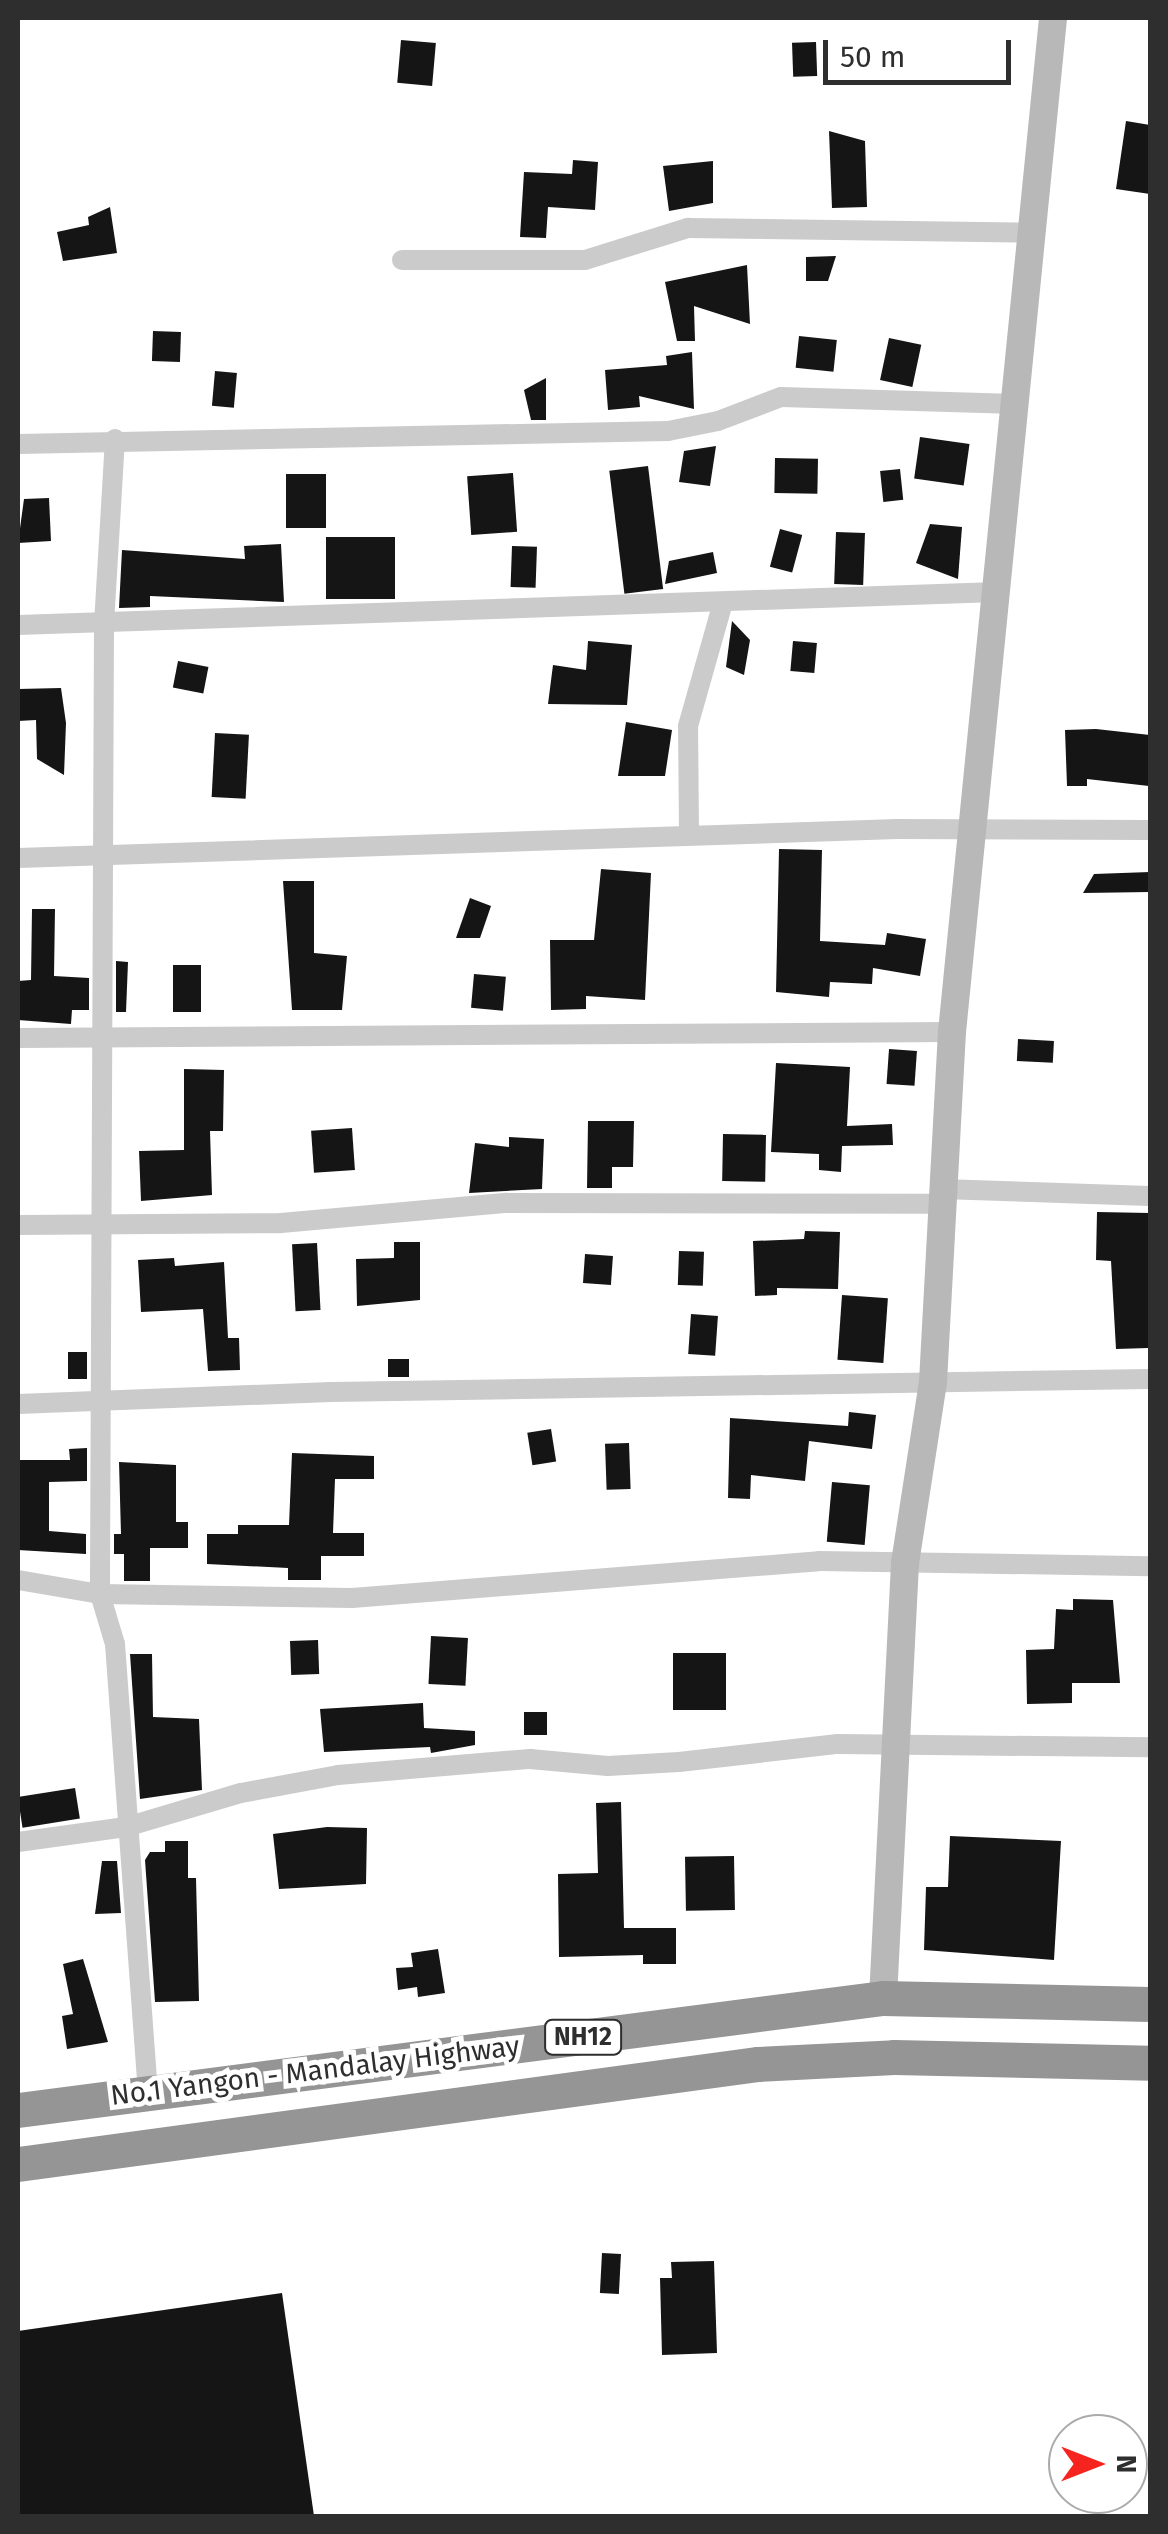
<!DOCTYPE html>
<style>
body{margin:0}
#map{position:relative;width:1168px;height:2534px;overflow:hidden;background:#fff;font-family:"Fira Sans",sans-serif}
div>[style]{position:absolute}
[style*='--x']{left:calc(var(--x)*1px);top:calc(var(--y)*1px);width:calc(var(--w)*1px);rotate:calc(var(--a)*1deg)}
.building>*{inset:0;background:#151515;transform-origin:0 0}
.street>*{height:20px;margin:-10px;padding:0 10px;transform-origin:10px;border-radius:10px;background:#cbcbcb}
.secondary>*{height:28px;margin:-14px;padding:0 14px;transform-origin:14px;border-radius:14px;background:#b8b8b8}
.highway>*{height:35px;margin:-17.5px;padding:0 17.5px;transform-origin:17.5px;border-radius:17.5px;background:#959595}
span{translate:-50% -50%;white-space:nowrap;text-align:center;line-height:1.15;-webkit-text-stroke:10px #fff;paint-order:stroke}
.shield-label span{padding:2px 8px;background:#fff;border:2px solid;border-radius:8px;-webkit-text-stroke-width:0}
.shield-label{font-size:25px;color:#2e2e2e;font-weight:700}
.street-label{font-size:28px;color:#2e2e2e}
.frame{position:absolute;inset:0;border:20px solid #2e2e2e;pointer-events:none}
.north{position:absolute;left:1048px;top:2414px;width:100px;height:100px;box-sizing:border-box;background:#fff;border:2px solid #ababab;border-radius:50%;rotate:90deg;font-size:28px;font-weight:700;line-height:40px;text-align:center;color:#2e2e2e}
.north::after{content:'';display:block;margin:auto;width:35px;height:45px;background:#f6241e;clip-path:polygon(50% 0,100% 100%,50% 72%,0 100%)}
.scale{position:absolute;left:823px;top:40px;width:188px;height:45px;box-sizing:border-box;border:5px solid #2e2e2e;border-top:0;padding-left:12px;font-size:30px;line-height:35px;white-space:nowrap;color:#2e2e2e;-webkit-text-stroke:8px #fff;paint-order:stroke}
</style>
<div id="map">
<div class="building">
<div style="left:401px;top:40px;width:35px;height:43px;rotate:5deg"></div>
<div style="left:816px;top:42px;width:34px;height:24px;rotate:88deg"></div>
<div style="clip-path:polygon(1126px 121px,1150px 125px,1150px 194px,1116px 189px)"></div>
<div style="clip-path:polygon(829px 131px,865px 141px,867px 207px,832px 208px)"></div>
<div style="clip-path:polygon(573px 160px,598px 162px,595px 210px,548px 207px,546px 238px,520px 237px,524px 172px,572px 174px)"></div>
<div style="clip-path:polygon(713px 161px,713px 203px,669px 211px,663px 166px)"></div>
<div style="clip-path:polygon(110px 207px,117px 253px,63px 261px,57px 232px,89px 225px,88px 217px)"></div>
<div style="clip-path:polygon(836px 256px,828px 281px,806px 281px,806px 257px)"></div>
<div style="clip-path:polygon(747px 265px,750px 324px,694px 306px,695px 341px,677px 341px,665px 282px)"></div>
<div style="left:153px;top:331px;width:28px;height:30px;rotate:2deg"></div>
<div style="left:799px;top:336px;width:38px;height:32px;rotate:6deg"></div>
<div style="left:889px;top:338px;width:33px;height:43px;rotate:12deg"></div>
<div style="clip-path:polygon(692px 352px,694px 409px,639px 396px,640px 407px,608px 410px,605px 370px,667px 365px,666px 356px)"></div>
<div style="left:215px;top:371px;width:22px;height:35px;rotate:5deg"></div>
<div style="clip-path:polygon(546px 378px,546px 420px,531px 420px,524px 390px)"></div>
<div style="left:920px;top:437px;width:50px;height:42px;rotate:8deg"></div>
<div style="clip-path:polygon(716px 446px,710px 486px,679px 482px,684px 451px)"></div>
<div style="left:775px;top:458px;width:43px;height:35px;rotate:1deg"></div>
<div style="left:648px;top:466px;width:124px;height:39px;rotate:83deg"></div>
<div style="left:900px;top:469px;width:31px;height:20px;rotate:84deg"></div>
<div style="left:513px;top:473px;width:59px;height:46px;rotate:86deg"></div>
<div style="left:286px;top:474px;width:40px;height:54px"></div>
<div style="clip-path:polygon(49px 498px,51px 541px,18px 543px,24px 499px)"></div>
<div style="clip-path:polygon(930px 524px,962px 527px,958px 579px,916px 563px)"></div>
<div style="left:780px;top:529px;width:23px;height:39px;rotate:15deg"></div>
<div style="left:836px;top:532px;width:29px;height:52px;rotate:2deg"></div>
<div style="left:395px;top:537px;width:62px;height:69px;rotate:90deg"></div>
<div style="clip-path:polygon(281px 544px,284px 602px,150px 596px,150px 607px,119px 608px,122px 550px,245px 559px,244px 546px)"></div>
<div style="left:512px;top:546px;width:25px;height:41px;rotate:2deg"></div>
<div style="clip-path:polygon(713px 552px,717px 573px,665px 584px,669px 561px)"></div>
<div style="clip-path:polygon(732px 621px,750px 640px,744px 675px,726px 667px)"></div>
<div style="clip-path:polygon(588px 641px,632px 645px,627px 705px,548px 704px,553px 665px,586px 670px)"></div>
<div style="left:793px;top:641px;width:24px;height:30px;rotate:5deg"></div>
<div style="left:178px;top:661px;width:31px;height:27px;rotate:11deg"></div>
<div style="clip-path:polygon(61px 688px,66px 723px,64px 775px,37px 759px,36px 720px,18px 721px,18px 689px)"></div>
<div style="clip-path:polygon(626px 722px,672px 730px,665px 776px,618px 776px)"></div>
<div style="clip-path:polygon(1096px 729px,1150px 735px,1149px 786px,1087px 779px,1087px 786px,1067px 786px,1065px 730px)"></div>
<div style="left:215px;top:733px;width:34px;height:64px;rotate:3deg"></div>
<div style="clip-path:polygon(779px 849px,822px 850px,820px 941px,885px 945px,887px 933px,926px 939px,920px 976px,873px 968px,872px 984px,830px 982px,829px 997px,776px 992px)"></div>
<div style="clip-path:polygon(601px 869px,651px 873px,645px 1000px,586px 996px,586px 1009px,551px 1010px,550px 940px,594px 940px)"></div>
<div style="clip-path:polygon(1150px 872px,1150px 892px,1083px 893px,1094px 874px)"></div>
<div style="clip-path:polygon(283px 881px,314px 881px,314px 953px,347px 956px,342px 1010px,292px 1010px)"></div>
<div style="clip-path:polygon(470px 898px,491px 906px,480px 938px,456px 938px)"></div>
<div style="clip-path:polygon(32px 909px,55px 909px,54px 976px,89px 978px,89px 1010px,72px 1010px,71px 1024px,18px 1020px,18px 981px,31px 980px)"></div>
<div style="clip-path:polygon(116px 961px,128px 962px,126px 1012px,116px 1012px)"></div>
<div style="left:173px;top:965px;width:28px;height:47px"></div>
<div style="left:474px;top:974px;width:32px;height:34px;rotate:5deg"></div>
<div style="left:1018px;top:1039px;width:36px;height:22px;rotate:3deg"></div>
<div style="left:889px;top:1049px;width:28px;height:35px;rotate:4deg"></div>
<div style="clip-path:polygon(776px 1063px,850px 1067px,847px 1126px,892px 1124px,893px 1145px,842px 1146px,841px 1172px,819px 1170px,819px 1154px,771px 1152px)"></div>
<div style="clip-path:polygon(184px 1069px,224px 1070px,223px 1131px,210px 1131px,212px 1195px,141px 1201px,139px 1151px,184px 1150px)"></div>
<div style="clip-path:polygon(588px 1121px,634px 1121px,633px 1167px,612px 1167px,612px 1188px,587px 1188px)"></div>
<div style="left:352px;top:1128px;width:42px;height:41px;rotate:86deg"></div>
<div style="left:723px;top:1134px;width:43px;height:47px;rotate:1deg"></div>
<div style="clip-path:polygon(509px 1137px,544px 1139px,542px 1189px,469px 1193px,475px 1143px,509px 1147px)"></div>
<div style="clip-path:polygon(1097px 1212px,1150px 1213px,1148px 1348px,1116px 1349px,1111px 1261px,1096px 1260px)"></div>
<div style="clip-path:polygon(805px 1231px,840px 1232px,838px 1289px,777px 1288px,777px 1295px,755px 1296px,753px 1241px,804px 1239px)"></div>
<div style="clip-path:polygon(394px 1242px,420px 1242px,420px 1300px,357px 1306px,356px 1259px,394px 1258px)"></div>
<div style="left:317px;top:1243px;width:67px;height:25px;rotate:87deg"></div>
<div style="left:679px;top:1251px;width:25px;height:34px;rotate:2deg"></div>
<div style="left:585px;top:1254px;width:28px;height:29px;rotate:4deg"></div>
<div style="clip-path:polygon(174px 1258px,175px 1266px,224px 1262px,228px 1338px,239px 1338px,240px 1370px,208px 1371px,203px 1309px,141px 1312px,138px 1260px)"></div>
<div style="left:842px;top:1295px;width:46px;height:65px;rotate:4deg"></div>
<div style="left:691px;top:1314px;width:27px;height:40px;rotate:4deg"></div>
<div style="left:68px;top:1352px;width:19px;height:27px"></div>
<div style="left:388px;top:1359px;width:21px;height:18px"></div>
<div style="clip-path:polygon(849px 1412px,876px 1415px,872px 1449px,809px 1441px,805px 1481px,751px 1475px,750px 1499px,728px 1498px,730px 1418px,848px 1426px)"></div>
<div style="left:551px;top:1429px;width:33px;height:24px;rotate:81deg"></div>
<div style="left:629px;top:1443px;width:46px;height:24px;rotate:88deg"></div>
<div style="clip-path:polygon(87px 1448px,87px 1481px,49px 1482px,49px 1531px,86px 1534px,86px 1554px,18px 1550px,18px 1460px,70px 1460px,69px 1449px)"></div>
<div style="clip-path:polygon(292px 1453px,374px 1456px,374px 1479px,335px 1479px,333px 1533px,364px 1533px,364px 1556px,321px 1556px,321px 1580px,288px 1580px,288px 1568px,207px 1564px,207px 1534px,238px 1534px,238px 1525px,289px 1525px)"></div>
<div style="clip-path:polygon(119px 1462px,176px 1465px,176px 1522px,188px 1522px,188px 1548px,150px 1548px,150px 1581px,124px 1581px,124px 1554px,114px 1554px,114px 1534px,121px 1534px)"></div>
<div style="left:832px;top:1482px;width:38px;height:60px;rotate:5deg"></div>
<div style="clip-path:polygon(1073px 1599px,1113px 1600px,1120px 1683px,1072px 1683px,1072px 1703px,1027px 1704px,1026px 1650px,1054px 1649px,1056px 1609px,1073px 1610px)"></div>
<div style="left:431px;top:1636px;width:37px;height:48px;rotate:3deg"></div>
<div style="left:318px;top:1640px;width:34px;height:28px;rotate:88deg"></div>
<div style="left:673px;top:1653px;width:53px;height:57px"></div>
<div style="clip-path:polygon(130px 1654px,152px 1654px,153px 1717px,199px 1719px,202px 1790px,140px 1799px)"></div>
<div style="clip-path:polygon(423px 1703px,424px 1728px,475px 1731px,475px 1745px,431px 1753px,430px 1747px,324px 1752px,320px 1709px)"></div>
<div style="left:524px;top:1712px;width:23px;height:23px"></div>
<div style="left:75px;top:1788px;width:31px;height:58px;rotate:81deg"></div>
<div style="clip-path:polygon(621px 1802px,624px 1928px,676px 1928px,676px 1964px,643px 1964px,643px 1955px,559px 1957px,558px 1874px,598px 1873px,596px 1803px)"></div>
<div style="clip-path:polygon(327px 1827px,367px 1828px,366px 1884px,279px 1889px,273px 1834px)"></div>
<div style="clip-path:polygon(950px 1836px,1061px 1841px,1054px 1960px,924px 1950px,926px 1887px,948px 1887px)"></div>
<div style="clip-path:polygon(165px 1841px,188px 1841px,188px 1878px,196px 1878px,199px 2001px,155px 2002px,145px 1860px,150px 1852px,165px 1852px)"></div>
<div style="left:734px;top:1856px;width:54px;height:49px;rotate:89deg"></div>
<div style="clip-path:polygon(102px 1861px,117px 1861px,121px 1913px,95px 1914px)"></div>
<div style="clip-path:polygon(438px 1949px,445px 1993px,418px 1997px,417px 1987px,398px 1990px,396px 1968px,413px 1967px,411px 1953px)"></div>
<div style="clip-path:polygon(83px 1959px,108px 2042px,67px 2049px,62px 2016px,73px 2014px,63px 1964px)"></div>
<div style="left:602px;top:2253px;width:19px;height:40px;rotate:3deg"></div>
<div style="clip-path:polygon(714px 2261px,717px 2353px,662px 2355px,660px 2278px,672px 2278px,671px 2262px)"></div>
<div style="clip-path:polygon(282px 2293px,314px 2516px,18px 2516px,18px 2331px)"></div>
</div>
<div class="street">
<div style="--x:402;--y:260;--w:183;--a:0"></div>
<div style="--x:585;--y:260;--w:108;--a:-17.3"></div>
<div style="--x:688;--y:228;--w:345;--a:0.8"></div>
<div style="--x:115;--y:439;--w:184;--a:93.4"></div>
<div style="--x:104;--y:623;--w:971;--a:90.24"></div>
<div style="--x:100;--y:1594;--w:52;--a:73.3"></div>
<div style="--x:115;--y:1644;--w:450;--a:85.8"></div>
<div style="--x:18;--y:444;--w:650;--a:-1.15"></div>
<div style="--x:668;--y:431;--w:51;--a:-11.3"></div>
<div style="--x:718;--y:421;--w:67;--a:-20.9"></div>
<div style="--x:781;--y:397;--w:235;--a:1.7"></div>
<div style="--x:18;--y:625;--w:980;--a:-1.93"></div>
<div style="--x:689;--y:834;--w:108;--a:-90.5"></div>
<div style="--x:688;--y:726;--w:129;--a:-74.2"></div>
<div style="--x:18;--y:858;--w:880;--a:-1.89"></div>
<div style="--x:898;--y:829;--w:252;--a:0.2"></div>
<div style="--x:18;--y:1038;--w:934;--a:-0.37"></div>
<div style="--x:941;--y:1189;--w:209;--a:1.9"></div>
<div style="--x:18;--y:1225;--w:263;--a:-0.4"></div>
<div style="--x:281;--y:1223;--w:227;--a:-5.1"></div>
<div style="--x:507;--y:1203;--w:431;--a:0.1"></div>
<div style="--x:18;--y:1404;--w:313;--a:-2.2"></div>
<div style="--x:331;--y:1392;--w:819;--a:-0.91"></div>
<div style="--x:18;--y:1580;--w:83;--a:9.7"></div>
<div style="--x:100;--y:1594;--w:252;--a:0.9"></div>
<div style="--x:352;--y:1598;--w:468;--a:-4.5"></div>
<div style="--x:819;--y:1561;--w:331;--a:0.9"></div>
<div style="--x:18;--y:1842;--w:109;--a:-7.9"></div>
<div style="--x:126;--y:1827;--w:120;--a:-16.5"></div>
<div style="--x:241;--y:1793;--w:99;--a:-10.5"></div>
<div style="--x:338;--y:1775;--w:193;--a:-4.8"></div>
<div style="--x:530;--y:1759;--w:78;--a:5.1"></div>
<div style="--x:608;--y:1766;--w:71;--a:-3.2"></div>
<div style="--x:679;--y:1762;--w:160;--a:-6.5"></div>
<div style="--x:838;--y:1744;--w:312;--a:0.6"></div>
</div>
<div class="secondary">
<div style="--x:883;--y:1998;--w:436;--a:-87.1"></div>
<div style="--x:905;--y:1563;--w:183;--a:-81.2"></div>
<div style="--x:933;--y:1382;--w:351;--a:-86.9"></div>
<div style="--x:952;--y:1032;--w:1019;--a:-84.31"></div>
</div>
<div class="highway">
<div style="--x:18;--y:2110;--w:872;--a:-7.38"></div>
<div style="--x:883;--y:1998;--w:267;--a:1.3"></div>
<div style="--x:18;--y:2164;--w:747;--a:-7.7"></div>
<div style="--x:758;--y:2064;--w:136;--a:-2.9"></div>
<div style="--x:894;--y:2057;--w:256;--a:1.3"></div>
</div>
<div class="shield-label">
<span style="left:583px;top:2037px">NH12</span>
</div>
<div class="street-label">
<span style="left:315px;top:2071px;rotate:-7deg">No.1 Yangon - Mandalay Highway</span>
</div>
<div class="frame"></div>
<div class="north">N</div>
<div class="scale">50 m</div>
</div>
